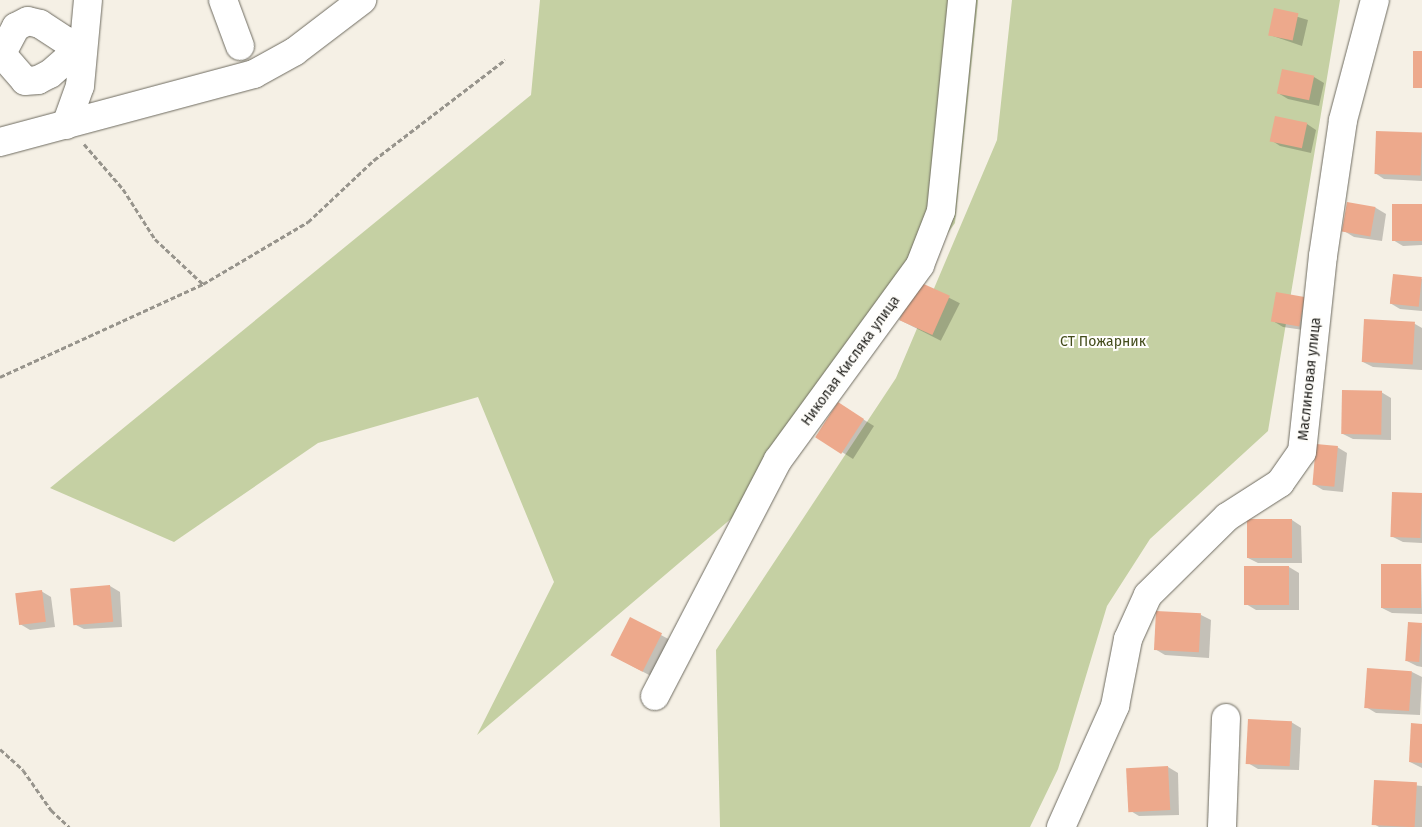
<!DOCTYPE html>
<meta charset="utf-8">
<style>
body{margin:0}
#map{position:relative;width:1422px;height:827px;overflow:hidden;background:#f5f0e5;font-family:"Fira Sans",sans-serif}
div>[style]{position:absolute}
[style*='--x']{left:calc(var(--x)*1px);top:calc(var(--y)*1px);width:calc(var(--w)*1px);rotate:calc(var(--a)*1deg)}
.green>*{inset:0;background:#c5d0a3}
.shadow>*{inset:0;background:#0003;transform-origin:0 0}
.building>*{inset:0;background:#eda98c;transform-origin:0 0}
.path>*{height:3px;margin-top:-1.5px;transform-origin:0;background:repeating-linear-gradient(90deg,#97948c 0 5px,transparent 0 7.5px)}
.roads{filter:drop-shadow(0 0 1px #6e6b60) drop-shadow(0 0 1px #6e6b60)}
.minor>*{height:28px;margin:-14px;padding:0 14px;transform-origin:14px;border-radius:14px;background:#fff}
span{translate:-50% -50%;white-space:nowrap;text-align:center;line-height:1.15;-webkit-text-stroke:4px #fffefb;paint-order:stroke}
.park-label{font-size:14px;color:#434c1b}
.street-label{font-size:14px;color:#23221e}
</style>
<div id="map">
<div class="green">
<div style="clip-path:polygon(540px 0,978px 0,955px 223px,759px 495px,477px 735px,554px 582px,478px 397px,318px 443px,174px 542px,50px 488px,531px 95px)"></div>
<div style="clip-path:polygon(1012px 0,1340px 0,1268px 431px,1150px 539px,1107px 606px,1058px 769px,1030px 827px,720px 827px,716px 650px,896px 378px,997px 140px)"></div>
</div>
<div class="shadow">
<div style="clip-path:polygon(1275px 10px,1308px 20px,1302px 46px,1270px 35px)"></div>
<div style="clip-path:polygon(1283px 70px,1314px 77px,1324px 83px,1319px 106px,1288px 99px,1278px 93px)"></div>
<div style="clip-path:polygon(1307px 124px,1316px 130px,1311px 153px,1280px 146px,1271px 140px)"></div>
<div style="clip-path:polygon(1422px 135px,1422px 181px,1384px 179px,1375px 173px)"></div>
<div style="clip-path:polygon(1349px 204px,1376px 208px,1386px 214px,1382px 241px,1354px 237px,1344px 231px)"></div>
<div style="clip-path:polygon(1422px 205px,1422px 245px,1403px 246px,1393px 240px)"></div>
<div style="clip-path:polygon(1394px 275px,1422px 279px,1422px 311px,1400px 309px,1390px 303px)"></div>
<div style="left:918px;top:282px;width:47px;height:42px;rotate:27deg"></div>
<div style="clip-path:polygon(1305px 299px,1310px 331px,1283px 327px,1273px 321px)"></div>
<div style="clip-path:polygon(1365px 321px,1415px 324px,1422px 328px,1422px 370px,1373px 367px,1363px 362px)"></div>
<div style="clip-path:polygon(1381px 392px,1391px 398px,1391px 440px,1353px 439px,1343px 434px)"></div>
<div style="clip-path:polygon(848px 410px,874px 426px,853px 459px,818px 437px)"></div>
<div style="clip-path:polygon(1337px 447px,1347px 453px,1343px 492px,1323px 490px,1313px 484px)"></div>
<div style="clip-path:polygon(1422px 494px,1422px 543px,1403px 542px,1393px 537px)"></div>
<div style="clip-path:polygon(1292px 520px,1301px 526px,1302px 563px,1258px 563px,1248px 558px)"></div>
<div style="clip-path:polygon(1421px 565px,1422px 614px,1392px 613px,1382px 608px)"></div>
<div style="clip-path:polygon(1246px 567px,1289px 567px,1299px 573px,1299px 610px,1256px 610px,1246px 604px)"></div>
<div style="clip-path:polygon(110px 586px,120px 592px,122px 627px,84px 629px,74px 624px)"></div>
<div style="clip-path:polygon(41px 591px,51px 597px,55px 627px,30px 630px,20px 624px)"></div>
<div style="clip-path:polygon(1201px 615px,1211px 620px,1209px 658px,1165px 655px,1155px 649px)"></div>
<div style="left:631px;top:619px;width:45px;height:41px;rotate:28deg"></div>
<div style="clip-path:polygon(1422px 624px,1422px 667px,1417px 666px,1407px 661px)"></div>
<div style="clip-path:polygon(1412px 672px,1422px 677px,1420px 715px,1376px 713px,1366px 707px)"></div>
<div style="clip-path:polygon(1291px 722px,1301px 728px,1299px 770px,1258px 769px,1248px 763px)"></div>
<div style="clip-path:polygon(1422px 725px,1422px 768px,1410px 762px)"></div>
<div style="clip-path:polygon(1168px 767px,1178px 773px,1179px 815px,1139px 816px,1129px 810px)"></div>
<div style="clip-path:polygon(1375px 781px,1422px 786px,1422px 827px,1379px 827px,1374px 824px)"></div>
</div>
<div class="building">
<div style="left:1274px;top:8px;width:25px;height:28px;rotate:12deg"></div>
<div style="left:1413px;top:51px;width:9px;height:37px"></div>
<div style="left:1282px;top:69px;width:33px;height:25px;rotate:12deg"></div>
<div style="left:1275px;top:116px;width:33px;height:26px;rotate:12deg"></div>
<div style="left:1376px;top:131px;width:46px;height:43px;rotate:2deg"></div>
<div style="left:1347px;top:202px;width:29px;height:30px;rotate:10deg"></div>
<div style="left:1392px;top:204px;width:30px;height:37px"></div>
<div style="left:1393px;top:274px;width:29px;height:30px;rotate:6deg"></div>
<div style="left:917px;top:281px;width:36px;height:43px;rotate:24deg"></div>
<div style="left:1276px;top:292px;width:29px;height:30px;rotate:10deg"></div>
<div style="left:1364px;top:319px;width:51px;height:43px;rotate:3deg"></div>
<div style="left:1342px;top:390px;width:40px;height:44px;rotate:1deg"></div>
<div style="left:838px;top:402px;width:31px;height:42px;rotate:33deg"></div>
<div style="left:1316px;top:444px;width:22px;height:41px;rotate:5deg"></div>
<div style="left:1392px;top:492px;width:30px;height:45px;rotate:2deg"></div>
<div style="left:1247px;top:519px;width:45px;height:39px"></div>
<div style="left:1381px;top:564px;width:40px;height:44px"></div>
<div style="left:1244px;top:566px;width:45px;height:39px"></div>
<div style="left:110px;top:585px;width:37px;height:40px;rotate:85deg"></div>
<div style="left:42px;top:590px;width:32px;height:27px;rotate:83deg"></div>
<div style="left:1156px;top:611px;width:45px;height:39px;rotate:3deg"></div>
<div style="left:630px;top:617px;width:36px;height:43px;rotate:27deg"></div>
<div style="left:1408px;top:622px;width:14px;height:39px;rotate:4deg"></div>
<div style="left:1367px;top:668px;width:45px;height:40px;rotate:4deg"></div>
<div style="left:1248px;top:719px;width:44px;height:45px;rotate:3deg"></div>
<div style="clip-path:polygon(1411px 723px,1422px 724px,1422px 763px,1409px 762px)"></div>
<div style="left:1168px;top:766px;width:44px;height:42px;rotate:87deg"></div>
<div style="left:1374px;top:780px;width:43px;height:45px;rotate:3deg"></div>
</div>
<div class="path">
<div style="--x:84;--y:144;--w:60;--a:49.1"></div>
<div style="--x:123;--y:189;--w:59;--a:57.4"></div>
<div style="--x:155;--y:239;--w:66;--a:43.2"></div>
<div style="--x:0;--y:377;--w:223;--a:-24.6"></div>
<div style="--x:203;--y:284;--w:122;--a:-30.6"></div>
<div style="--x:308;--y:222;--w:91;--a:-43.2"></div>
<div style="--x:374;--y:160;--w:165;--a:-37.4"></div>
<div style="--x:0;--y:749;--w:31;--a:42"></div>
<div style="--x:23;--y:770;--w:49;--a:55"></div>
<div style="--x:51;--y:810;--w:25;--a:43"></div>
</div>
<div class="roads">
<div class="minor">
<div style="--x:223;--y:0;--w:49;--a:69.7"></div>
<div style="--x:0;--y:52;--w:38;--a:49"></div>
<div style="--x:25;--y:81;--w:13;--a:-4"></div>
<div style="--x:38;--y:80;--w:13;--a:-27"></div>
<div style="--x:50;--y:74;--w:44;--a:-41.3"></div>
<div style="--x:0;--y:57;--w:34;--a:-62"></div>
<div style="--x:16;--y:27;--w:13;--a:-27"></div>
<div style="--x:28;--y:21;--w:12;--a:14"></div>
<div style="--x:40;--y:24;--w:31;--a:33"></div>
<div style="--x:66;--y:41;--w:17;--a:13"></div>
<div style="--x:66;--y:125;--w:41;--a:-70.3"></div>
<div style="--x:80;--y:86;--w:86;--a:-84.7"></div>
<div style="--x:0;--y:142;--w:263;--a:-15"></div>
<div style="--x:254;--y:74;--w:46;--a:-28.8"></div>
<div style="--x:294;--y:52;--w:86;--a:-37.4"></div>
<div style="--x:655;--y:696;--w:266;--a:-62.5"></div>
<div style="--x:778;--y:460;--w:241;--a:-53.9"></div>
<div style="--x:920;--y:265;--w:58;--a:-68.7"></div>
<div style="--x:941;--y:211;--w:212;--a:-84.3"></div>
<div style="--x:1061;--y:827;--w:133;--a:-65.9"></div>
<div style="--x:1115;--y:706;--w:68;--a:-79"></div>
<div style="--x:1128;--y:639;--w:48;--a:-65.6"></div>
<div style="--x:1148;--y:595;--w:111;--a:-44.6"></div>
<div style="--x:1227;--y:517;--w:63;--a:-32.7"></div>
<div style="--x:1280;--y:483;--w:38;--a:-55"></div>
<div style="--x:1302;--y:452;--w:197;--a:-83.9"></div>
<div style="--x:1323;--y:256;--w:137;--a:-81.6"></div>
<div style="--x:1343;--y:120;--w:124;--a:-75.1"></div>
<div style="--x:1222;--y:827;--w:109;--a:-87.9"></div>
</div>
</div>
<div class="park-label">
<span style="left:1103px;top:342px">СТ Пожарник</span>
</div>
<div class="street-label">
<span style="left:851px;top:361px;rotate:-54deg">Николая Кисляка улица</span>
<span style="left:1310px;top:379px;rotate:-84deg">Маслиновая улица</span>
</div>
</div>
